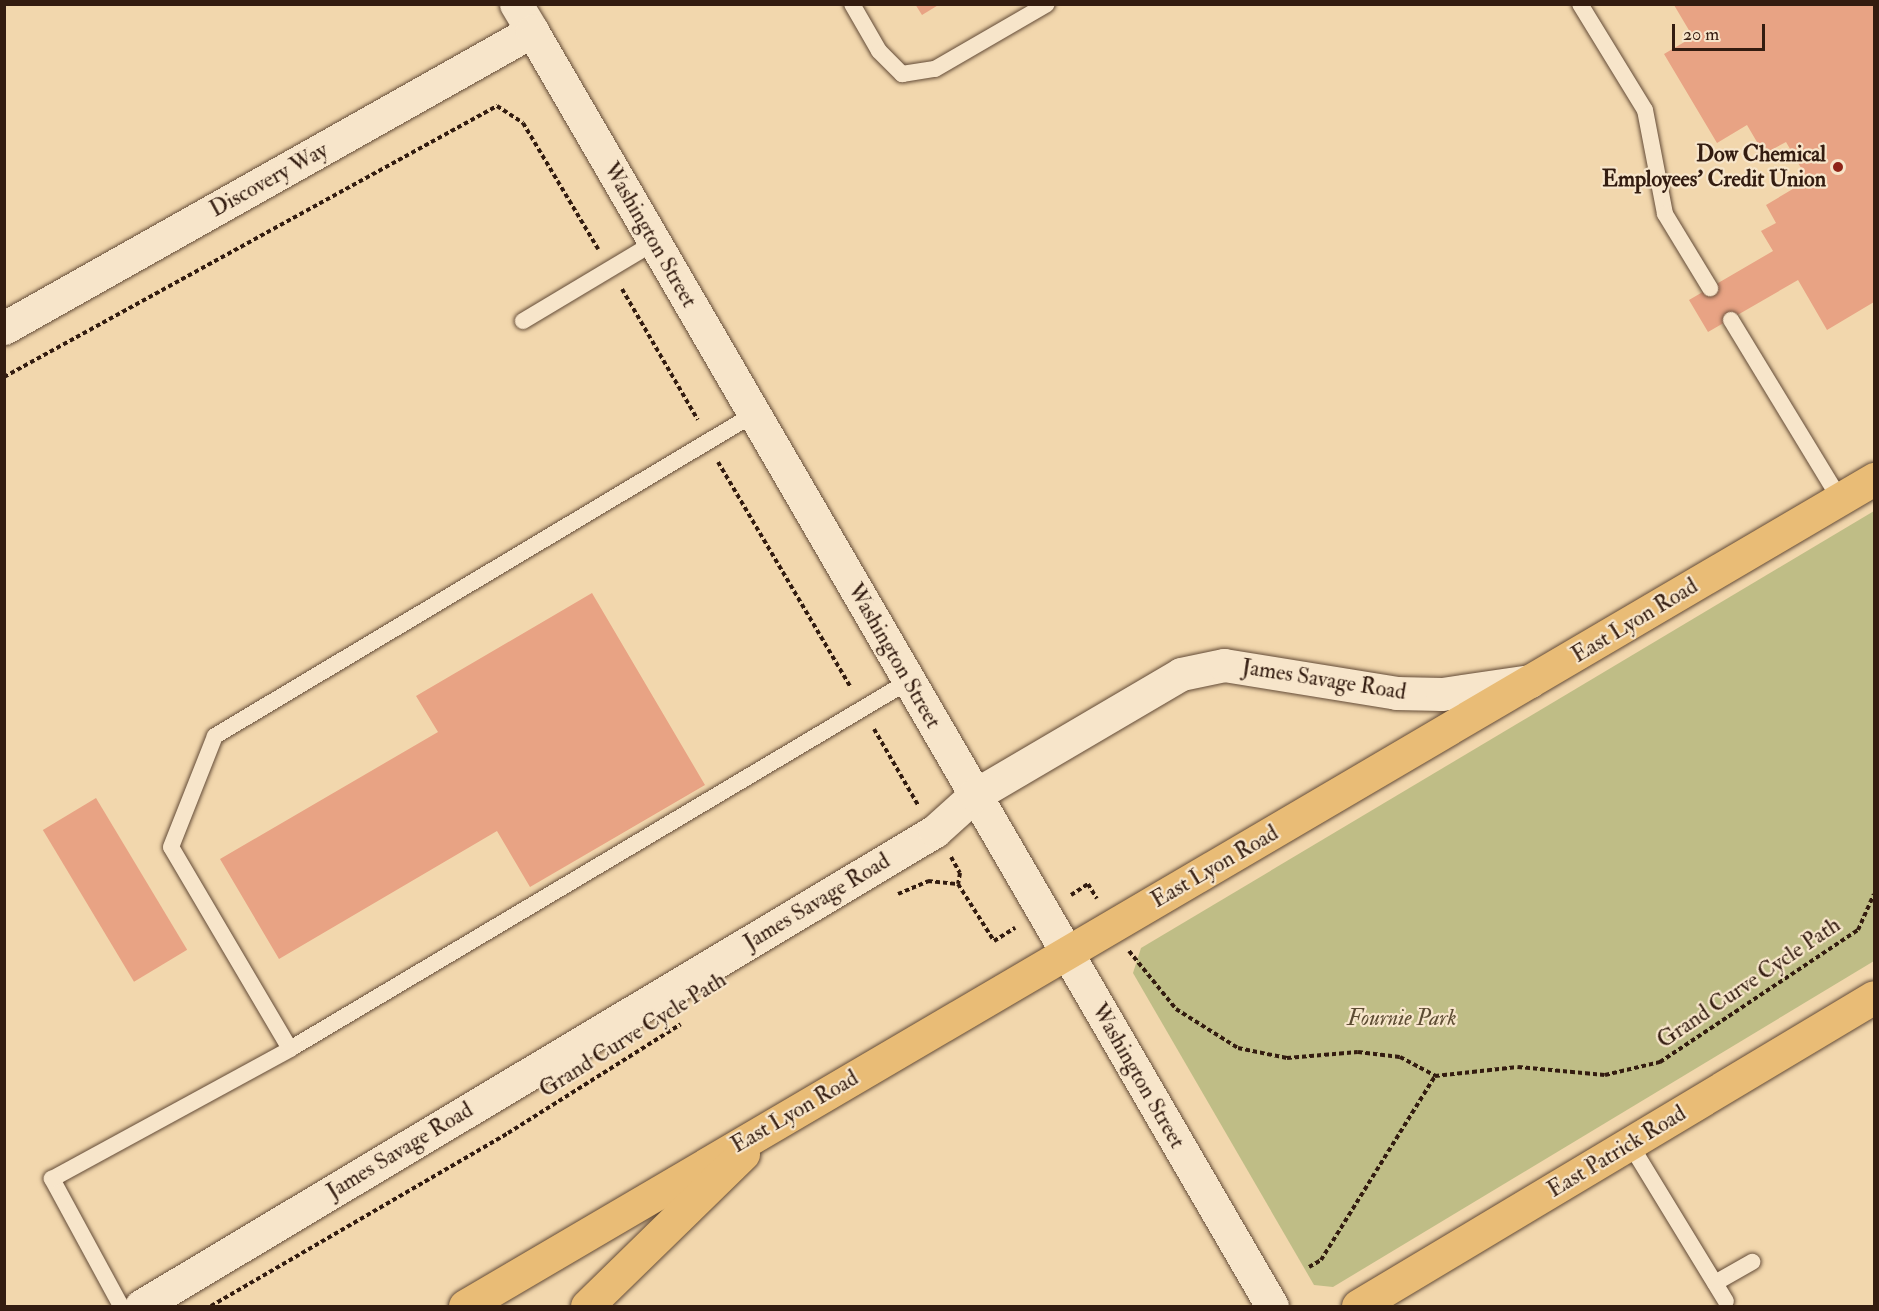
<!DOCTYPE html>
<meta charset="utf-8">
<style>
body{margin:0}
#map{position:relative;width:1879px;height:1311px;overflow:hidden;background:#f2d7ad;font-family:"IM FELL Double Pica",serif}
div>[style]{position:absolute}
[style*='--x']{left:calc(var(--x)*1px);top:calc(var(--y)*1px);width:calc(var(--w)*1px);rotate:calc(var(--a)*1deg)}
.green>*{inset:0;background:#bfbd86}
.building>*{inset:0;background:#e8a384;transform-origin:0 0}
.path>*{height:4px;margin-top:-2px;transform-origin:0;background:repeating-linear-gradient(90deg,#331c10 0 4.5px,transparent 0 7.5px)}
.roads{filter:drop-shadow(0 0 2px #634b37) drop-shadow(0 0 2px #634b37)}
.lane>*{height:16px;margin:-8px;padding:0 8px;transform-origin:8px;border-radius:8px;background:#f7e5ca}
.street>*{height:33px;margin:-16.5px;padding:0 16.5px;transform-origin:16.5px;border-radius:16.5px;background:#f7e5ca}
.secondary>*{height:33px;margin:-16.5px;padding:0 16.5px;transform-origin:16.5px;border-radius:16.5px;background:#f7e5ca}
.highway>*{height:33px;margin:-16.5px;padding:0 16.5px;transform-origin:16.5px;border-radius:16.5px;background:#e9bc76}
.dots>*{width:16px;height:16px;translate:-50% -50%;box-sizing:border-box;border:3px solid #f7e5ca;border-radius:50%}
span{translate:-50% -50%;white-space:nowrap;text-align:center;line-height:1.15;-webkit-text-stroke:4.5px #f7e5ca;paint-order:stroke}
.poi-label{font-size:22px;color:#331c10;font-weight:700}
.right{translate:-100% -50%;text-align:right}
.street-label{font-size:22px;color:#331c10}
.park-label{font-size:22px;color:#5d4c33;font-style:italic}
.frame{position:absolute;inset:0;border:6px solid #331c10;pointer-events:none}
.scale{position:absolute;left:1672px;top:24px;width:93px;height:27px;box-sizing:border-box;border:3px solid #331c10;border-top:0;padding-left:8px;font-size:18px;line-height:21px;white-space:nowrap;color:#331c10;-webkit-text-stroke:4px #f7e5ca;paint-order:stroke}
</style>
<div id="map">
<div class="green">
<div style="clip-path:polygon(1874px 511px,1874px 961px,1333px 1287px,1314px 1285px,1133px 973px,1141px 948px)"></div>
</div>
<div class="building">
<div style="clip-path:polygon(915px 4px,940px 4px,922px 15px)"></div>
<div style="clip-path:polygon(1874px 4px,1874px 302px,1827px 330px,1798px 280px,1708px 332px,1689px 300px,1773px 251px,1761px 231px,1776px 223px,1766px 205px,1808px 180px,1786px 142px,1764px 154px,1747px 125px,1717px 143px,1664px 54px,1693px 37px,1674px 5px)"></div>
<div style="clip-path:polygon(592px 593px,705px 785px,530px 887px,497px 831px,279px 959px,220px 859px,438px 732px,416px 696px)"></div>
<div style="left:96px;top:798px;width:177px;height:62px;rotate:59deg"></div>
</div>
<div class="path">
<div style="--x:622;--y:289;--w:151;--a:59.9"></div>
<div style="--x:4;--y:377;--w:563;--a:-28.8"></div>
<div style="--x:497;--y:106;--w:31;--a:33"></div>
<div style="--x:523;--y:123;--w:147;--a:59.2"></div>
<div style="--x:718;--y:462;--w:262;--a:59.5"></div>
<div style="--x:874;--y:729;--w:88;--a:59.9"></div>
<div style="--x:951;--y:857;--w:18;--a:61"></div>
<div style="--x:960;--y:873;--w:11;--a:100"></div>
<div style="--x:898;--y:894;--w:33;--a:-23"></div>
<div style="--x:928;--y:881;--w:30;--a:6"></div>
<div style="--x:958;--y:884;--w:67;--a:57.7"></div>
<div style="--x:994;--y:941;--w:25;--a:-32"></div>
<div style="--x:1071;--y:895;--w:20;--a:-33"></div>
<div style="--x:1088;--y:884;--w:17;--a:59"></div>
<div style="--x:1129;--y:951;--w:75;--a:51"></div>
<div style="--x:1176;--y:1009;--w:73;--a:32.2"></div>
<div style="--x:1238;--y:1048;--w:50;--a:11.5"></div>
<div style="--x:1287;--y:1058;--w:71;--a:-4.8"></div>
<div style="--x:1358;--y:1052;--w:42;--a:6.8"></div>
<div style="--x:1400;--y:1057;--w:40;--a:28"></div>
<div style="--x:1435;--y:1076;--w:83;--a:-6.2"></div>
<div style="--x:1518;--y:1067;--w:87;--a:5.3"></div>
<div style="--x:1605;--y:1075;--w:57;--a:-13.3"></div>
<div style="--x:1660;--y:1062;--w:238;--a:-33.7"></div>
<div style="--x:1858;--y:930;--w:39;--a:-66"></div>
<div style="--x:1309;--y:1267;--w:14;--a:-30"></div>
<div style="--x:1321;--y:1260;--w:216;--a:-58.2"></div>
<div style="--x:211;--y:1306;--w:344;--a:-30.2"></div>
<div style="--x:508;--y:1133;--w:204;--a:-32.2"></div>
</div>
<div class="roads">
<div class="lane">
<div style="--x:852;--y:4;--w:54;--a:60.1"></div>
<div style="--x:879;--y:51;--w:33;--a:45"></div>
<div style="--x:902;--y:74;--w:33;--a:-9"></div>
<div style="--x:935;--y:69;--w:129;--a:-30.1"></div>
<div style="--x:1580;--y:4;--w:124;--a:58.5"></div>
<div style="--x:1645;--y:110;--w:106;--a:79.1"></div>
<div style="--x:1665;--y:214;--w:87;--a:58.7"></div>
<div style="--x:1731;--y:320;--w:210;--a:58.7"></div>
<div style="--x:523;--y:321;--w:154;--a:-30.9"></div>
<div style="--x:290;--y:1049;--w:234;--a:-120.5"></div>
<div style="--x:171;--y:847;--w:119;--a:-68.4"></div>
<div style="--x:215;--y:736;--w:628;--a:-30.85"></div>
<div style="--x:1630;--y:1144;--w:184;--a:58.6"></div>
<div style="--x:1715;--y:1283;--w:43;--a:-29.6"></div>
<div style="--x:121;--y:1306;--w:145;--a:-118.5"></div>
<div style="--x:52;--y:1179;--w:271;--a:-28.6"></div>
<div style="--x:290;--y:1049;--w:720;--a:-30.73"></div>
</div>
<div class="street">
<div style="--x:516;--y:4;--w:31;--a:59"></div>
</div>
<div class="secondary">
<div style="--x:4;--y:328;--w:606;--a:-29.36"></div>
<div style="--x:532;--y:31;--w:1474;--a:59.87"></div>
<div style="--x:141;--y:1306;--w:925;--a:-30.89"></div>
<div style="--x:935;--y:831;--w:54;--a:-42"></div>
<div style="--x:975;--y:795;--w:239;--a:-30.4"></div>
<div style="--x:1181;--y:674;--w:44;--a:-11.8"></div>
<div style="--x:1224;--y:665;--w:174;--a:9.2"></div>
<div style="--x:1396;--y:693;--w:46;--a:1.2"></div>
<div style="--x:1442;--y:694;--w:89;--a:-8.4"></div>
</div>
<div class="highway">
<div style="--x:465;--y:1306;--w:1634;--a:-30.41"></div>
<div style="--x:587;--y:1306;--w:218;--a:-44.3"></div>
<div style="--x:1358;--y:1306;--w:601;--a:-30.91"></div>
</div>
</div>
<div class="dots">
<div style="left:1838px;top:167px;background:#8f2418"></div>
</div>
<div class="poi-label">
<span class="right" style="left:1826px;top:167px">Dow Chemical<br>Employees’ Credit Union</span>
</div>
<div class="street-label">
<span style="left:269px;top:180px;rotate:-29deg">Discovery Way</span>
<span style="left:650px;top:235px;rotate:60deg">Washington Street</span>
<span style="left:1635px;top:621px;rotate:-31deg">East Lyon Road</span>
<span style="left:894px;top:656px;rotate:60deg">Washington Street</span>
<span style="left:1324px;top:680px;rotate:9deg">James Savage Road</span>
<span style="left:1215px;top:867px;rotate:-30deg">East Lyon Road</span>
<span style="left:817px;top:902px;rotate:-31deg">James Savage Road</span>
<span style="left:1749px;top:983px;rotate:-34deg">Grand Curve Cycle Path</span>
<span style="left:633px;top:1035px;rotate:-32deg">Grand Curve Cycle Path</span>
<span style="left:1138px;top:1076px;rotate:60deg">Washington Street</span>
<span style="left:795px;top:1112px;rotate:-30deg">East Lyon Road</span>
<span style="left:400px;top:1151px;rotate:-31deg">James Savage Road</span>
<span style="left:1617px;top:1152px;rotate:-31deg">East Patrick Road</span>
</div>
<div class="park-label">
<span style="left:1402px;top:1019px">Fournie Park</span>
</div>
<div class="frame"></div>
<div class="scale">20 m</div>
</div>
